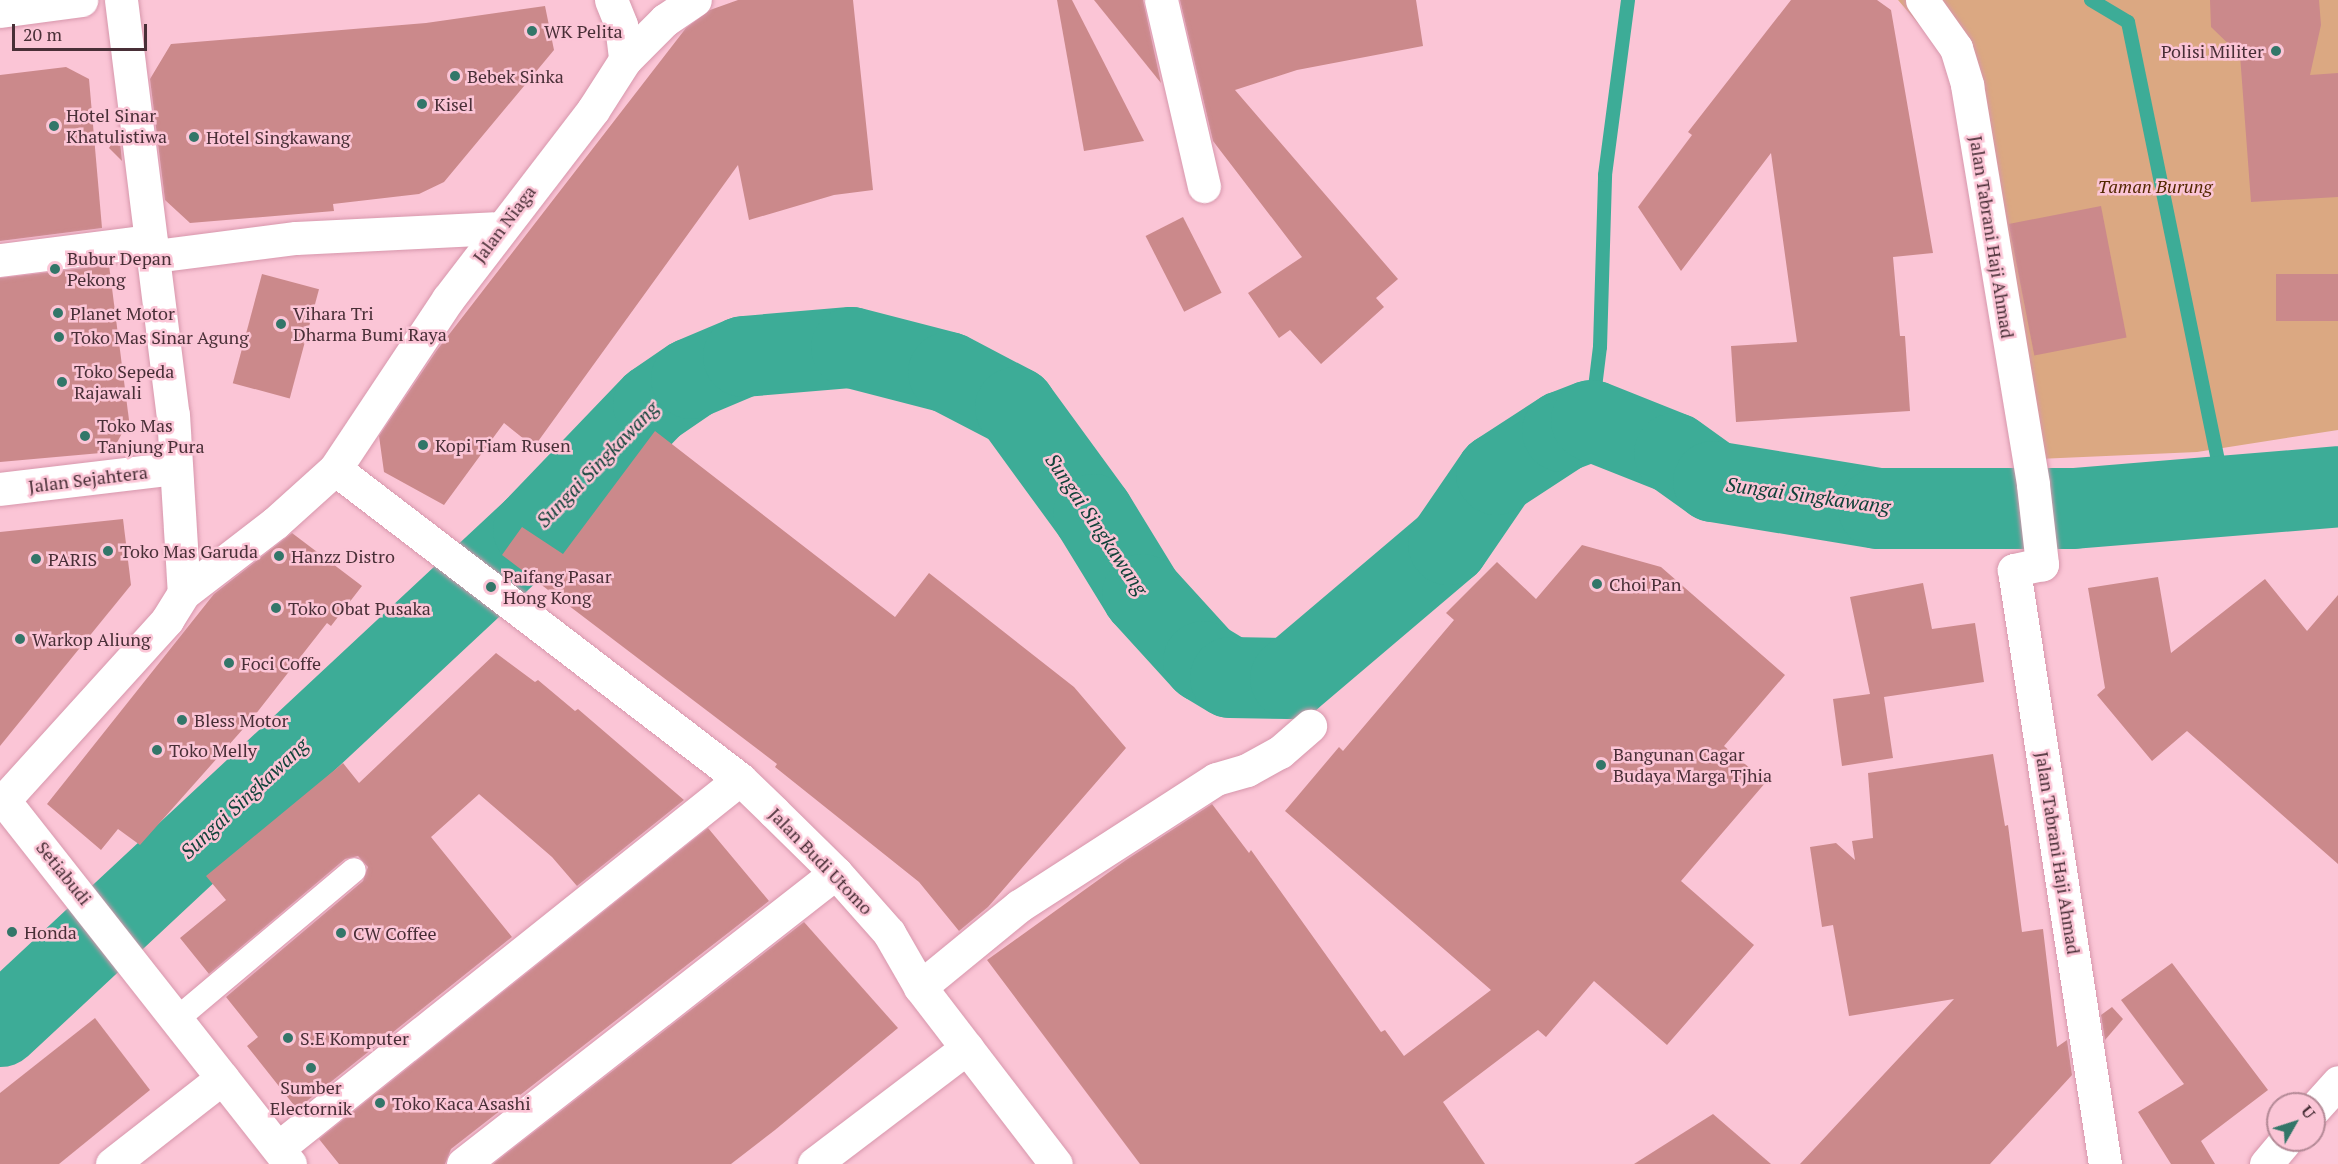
<!DOCTYPE html>
<style>
body{margin:0}
#map{position:relative;width:2338px;height:1164px;overflow:hidden;background:#fbc5d6;font-family:"PT Serif",serif}
div>[style]{position:absolute}
[style*='--x']{left:calc(var(--x)*1px);top:calc(var(--y)*1px);width:calc(var(--w)*1px);rotate:calc(var(--a)*1deg)}
.green>*{inset:0;background:#dba882}
.stream>*{height:14px;margin:-7px;padding:0 7px;transform-origin:7px;border-radius:7px;background:#3dac97}
.river>*{height:81px;margin:-40.5px;padding:0 40.5px;transform-origin:40.5px;border-radius:40.5px;background:#3dac97}
.building>*{inset:0;background:#cb898b;transform-origin:0 0}
.roads{filter:drop-shadow(0 0 2px #d797ac) drop-shadow(0 0 2px #d797ac)}
.service>*{height:24px;margin:-12px;padding:0 12px;transform-origin:12px;border-radius:12px;background:#fff}
.minor>*{height:33px;margin:-16.5px;padding:0 16.5px;transform-origin:16.5px;border-radius:16.5px;background:#fff}
.tertiary>*{height:33px;margin:-16.5px;padding:0 16.5px;transform-origin:16.5px;border-radius:16.5px;background:#fff}
.secondary>*{height:33px;margin:-16.5px;padding:0 16.5px;transform-origin:16.5px;border-radius:16.5px;background:#fff}
.primary>*{height:33px;margin:-16.5px;padding:0 16.5px;transform-origin:16.5px;border-radius:16.5px;background:#fff}
.dots>*{width:16px;height:16px;translate:-50% -50%;box-sizing:border-box;border:3px solid #fbc5d6;border-radius:50%}
span{translate:-50% -50%;white-space:nowrap;text-align:center;line-height:1.15;-webkit-text-stroke:5px #fbc5d6;paint-order:stroke}
.poi-label{font-size:18px;color:#492f37}
.left{translate:0 -50%;text-align:left}
.right{translate:-100% -50%;text-align:right}
.park-label{font-size:18px;color:#522700;font-style:italic}
.street-label{font-size:18px;color:#492f37}
.water-label{font-size:20px;color:#114239;font-style:italic}
.north{position:absolute;left:2266px;top:1092px;width:60px;height:60px;box-sizing:border-box;background:#fbc5d6;border:2px solid #b48996;border-radius:50%;rotate:51deg;font-size:16px;font-weight:700;line-height:24px;text-align:center;color:#492f37}
.north::after{content:'';display:block;margin:auto;width:21px;height:27px;background:#337669;clip-path:polygon(50% 0,100% 100%,50% 72%,0 100%)}
.scale{position:absolute;left:12px;top:24px;width:135px;height:27px;box-sizing:border-box;border:3px solid #492f37;border-top:0;padding-left:8px;font-size:18px;line-height:21px;white-space:nowrap;color:#492f37;-webkit-text-stroke:4px #fbc5d6;paint-order:stroke}
</style>
<div id="map">
<div class="green">
<div style="clip-path:polygon(1898px 0,2338px 0,2338px 430px,2197px 452px,2013px 460px,1947px 57px)"></div>
</div>
<div class="stream">
<div style="--x:2091;--y:0;--w:43;--a:30.7"></div>
<div style="--x:2128;--y:22;--w:483;--a:78.4"></div>
<div style="--x:1591;--y:420;--w:74;--a:-83"></div>
<div style="--x:1600;--y:347;--w:172;--a:-88.3"></div>
<div style="--x:1605;--y:175;--w:177;--a:-82.5"></div>
</div>
<div class="river">
<div style="--x:0;--y:1026;--w:729;--a:-43"></div>
<div style="--x:533;--y:529;--w:173;--a:-46.2"></div>
<div style="--x:653;--y:404;--w:46;--a:-34.4"></div>
<div style="--x:691;--y:378;--w:56;--a:-22.9"></div>
<div style="--x:743;--y:356;--w:108;--a:-4.8"></div>
<div style="--x:851;--y:347;--w:100;--a:14.5"></div>
<div style="--x:948;--y:372;--w:76;--a:27.6"></div>
<div style="--x:1015;--y:407;--w:132;--a:53.9"></div>
<div style="--x:1093;--y:514;--w:94;--a:58.5"></div>
<div style="--x:1142;--y:594;--w:91;--a:47.7"></div>
<div style="--x:1203;--y:661;--w:31;--a:31"></div>
<div style="--x:1230;--y:677;--w:60;--a:1"></div>
<div style="--x:1290;--y:678;--w:207;--a:-40.3"></div>
<div style="--x:1448;--y:544;--w:85;--a:-55.6"></div>
<div style="--x:1496;--y:474;--w:79;--a:-33.1"></div>
<div style="--x:1562;--y:431;--w:31;--a:-21"></div>
<div style="--x:1591;--y:420;--w:89;--a:21.7"></div>
<div style="--x:1674;--y:453;--w:48;--a:35.7"></div>
<div style="--x:1713;--y:481;--w:167;--a:9.3"></div>
<div style="--x:1878;--y:508;--w:195;--a:0"></div>
<div style="--x:2073;--y:508;--w:266;--a:-4.7"></div>
</div>
<div class="building">
<div style="clip-path:polygon(738px 0,853px 0,873px 190px,834px 195px,749px 220px,738px 165px,534px 447px,504px 423px,444px 505px,384px 472px,379px 436px,437px 350px,686px 28px,710px 10px)"></div>
<div style="clip-path:polygon(1057px 0,1072px 0,1144px 141px,1084px 151px)"></div>
<div style="clip-path:polygon(1094px 0,1143px 0,1161px 83px)"></div>
<div style="clip-path:polygon(1180px 0,1416px 0,1423px 46px,1297px 70px,1235px 90px,1398px 279px,1376px 298px,1384px 307px,1321px 364px,1290px 330px,1279px 338px,1248px 293px,1302px 257px,1213px 141px)"></div>
<div style="clip-path:polygon(1791px 0,1877px 0,1891px 10px,1933px 253px,1893px 257px,1900px 336px,1905px 336px,1910px 411px,1736px 422px,1731px 346px,1797px 342px,1771px 153px,1681px 271px,1638px 207px,1692px 135px,1688px 132px)"></div>
<div style="clip-path:polygon(2210px 0,2319px 0,2321px 25px,2310px 75px,2338px 73px,2338px 197px,2251px 202px,2240px 55px,2211px 27px)"></div>
<div style="clip-path:polygon(545px 6px,554px 50px,444px 182px,419px 194px,333px 204px,334px 211px,190px 223px,165px 200px,150px 79px,171px 44px,426px 23px)"></div>
<div style="clip-path:polygon(66px 67px,89px 79px,102px 228px,0 241px,0 75px)"></div>
<div style="clip-path:polygon(119px 132px,122px 161px,109px 148px)"></div>
<div style="left:2101px;top:206px;width:134px;height:94px;rotate:79deg"></div>
<div style="left:1183px;top:217px;width:85px;height:42px;rotate:63deg"></div>
<div style="clip-path:polygon(109px 265px,129px 420px,112px 452px,0 462px,0 278px)"></div>
<div style="left:262px;top:274px;width:59px;height:113px;rotate:15deg"></div>
<div style="left:2338px;top:274px;width:47px;height:62px;rotate:90deg"></div>
<div style="clip-path:polygon(655px 431px,895px 617px,929px 573px,1074px 687px,1126px 748px,988px 907px,959px 931px,919px 882px,775px 767px,777px 764px,502px 555px,522px 527px,563px 554px)"></div>
<div style="clip-path:polygon(123px 519px,131px 585px,0 746px,0 532px)"></div>
<div style="clip-path:polygon(292px 533px,362px 586px,331px 626px,327px 623px,251px 720px,140px 845px,118px 829px,101px 850px,47px 804px,214px 594px)"></div>
<div style="clip-path:polygon(1582px 545px,1661px 567px,1785px 675px,1724px 746px,1766px 782px,1681px 881px,1754px 945px,1667px 1045px,1594px 981px,1546px 1037px,1538px 1030px,1443px 1102px,1485px 1164px,1140px 1164px,987px 960px,1126px 860px,1212px 804px,1249px 853px,1251px 850px,1381px 1032px,1385px 1030px,1404px 1056px,1491px 990px,1285px 811px,1339px 747px,1343px 751px,1454px 620px,1446px 613px,1497px 562px,1536px 599px)"></div>
<div style="clip-path:polygon(2158px 577px,2171px 653px,2265px 579px,2307px 631px,2338px 595px,2338px 864px,2187px 731px,2152px 761px,2097px 695px,2105px 688px,2088px 588px)"></div>
<div style="clip-path:polygon(1923px 583px,1932px 629px,1975px 623px,1984px 682px,1884px 697px,1893px 758px,1842px 766px,1833px 699px,1870px 694px,1850px 597px)"></div>
<div style="clip-path:polygon(496px 653px,535px 682px,538px 680px,575px 711px,578px 709px,684px 800px,577px 886px,552px 857px,479px 794px,431px 837px,512px 937px,297px 1109px,247px 1046px,258px 1037px,226px 997px,363px 881px,368px 867px,358px 856px,345px 859px,209px 974px,180px 938px,226px 900px,206px 876px,343px 763px,359px 783px)"></div>
<div style="clip-path:polygon(1993px 754px,2005px 826px,2008px 825px,2022px 932px,2043px 929px,2057px 1047px,2067px 1040px,2072px 1075px,1990px 1164px,1800px 1164px,1954px 999px,1849px 1016px,1833px 925px,1822px 927px,1810px 847px,1836px 843px,1855px 860px,1852px 841px,1873px 838px,1868px 773px)"></div>
<div style="clip-path:polygon(708px 828px,769px 901px,451px 1149px,445px 1164px,339px 1164px,319px 1139px)"></div>
<div style="clip-path:polygon(804px 922px,898px 1028px,775px 1130px,731px 1164px,493px 1164px)"></div>
<div style="clip-path:polygon(2172px 963px,2268px 1090px,2201px 1141px,2215px 1164px,2171px 1164px,2138px 1112px,2184px 1084px,2121px 1000px)"></div>
<div style="clip-path:polygon(2112px 1007px,2123px 1019px,2105px 1040px,2101px 1015px)"></div>
<div style="clip-path:polygon(95px 1018px,150px 1090px,59px 1164px,0 1164px,0 1093px)"></div>
<div style="clip-path:polygon(1713px 1114px,1771px 1164px,1634px 1164px)"></div>
</div>
<div class="roads">
<div class="service">
<div style="--x:177;--y:1019;--w:231;--a:-40.1"></div>
</div>
<div class="minor">
<div style="--x:1161;--y:0;--w:191;--a:77"></div>
<div style="--x:1922;--y:0;--w:59;--a:54.7"></div>
<div style="--x:1956;--y:48;--w:39;--a:73"></div>
<div style="--x:1967;--y:85;--w:405;--a:80.6"></div>
<div style="--x:2033;--y:485;--w:80;--a:83.5"></div>
<div style="--x:2042;--y:564;--w:29;--a:168"></div>
<div style="--x:2014;--y:570;--w:601;--a:81.29"></div>
<div style="--x:155;--y:256;--w:142;--a:-7.3"></div>
<div style="--x:296;--y:238;--w:205;--a:-2.8"></div>
<div style="--x:0;--y:260;--w:152;--a:-7.2"></div>
<div style="--x:920;--y:987;--w:128;--a:-39.3"></div>
<div style="--x:1019;--y:906;--w:234;--a:-32.8"></div>
<div style="--x:1216;--y:779;--w:32;--a:-16"></div>
<div style="--x:1247;--y:770;--w:38;--a:-29"></div>
<div style="--x:1280;--y:752;--w:40;--a:-41"></div>
<div style="--x:278;--y:1148;--w:591;--a:-38.61"></div>
<div style="--x:112;--y:1164;--w:140;--a:-38"></div>
<div style="--x:463;--y:1164;--w:473;--a:-38"></div>
</div>
<div class="tertiary">
<div style="--x:121;--y:0;--w:418;--a:82.9"></div>
<div style="--x:173;--y:415;--w:178;--a:86.5"></div>
<div style="--x:0;--y:489;--w:176;--a:-6.8"></div>
<div style="--x:814;--y:1164;--w:192;--a:-37.2"></div>
</div>
<div class="secondary">
<div style="--x:335;--y:469;--w:510;--a:37.43"></div>
<div style="--x:740;--y:779;--w:47;--a:44.1"></div>
<div style="--x:774;--y:812;--w:87;--a:44.5"></div>
<div style="--x:836;--y:873;--w:80;--a:48.5"></div>
<div style="--x:889;--y:933;--w:62;--a:60.1"></div>
<div style="--x:920;--y:987;--w:223;--a:52.5"></div>
<div style="--x:2314;--y:1109;--w:36;--a:-48"></div>
<div style="--x:290;--y:1164;--w:463;--a:-128.2"></div>
<div style="--x:4;--y:800;--w:243;--a:-47.8"></div>
<div style="--x:167;--y:620;--w:32;--a:-58"></div>
<div style="--x:184;--y:593;--w:115;--a:-37.6"></div>
<div style="--x:275;--y:523;--w:81;--a:-42"></div>
<div style="--x:335;--y:469;--w:204;--a:-56.4"></div>
<div style="--x:448;--y:299;--w:238;--a:-52.5"></div>
<div style="--x:593;--y:110;--w:59;--a:-57.4"></div>
<div style="--x:625;--y:60;--w:57;--a:-45"></div>
<div style="--x:665;--y:20;--w:36;--a:-34"></div>
<div style="--x:2266;--y:1164;--w:31;--a:-50"></div>
</div>
<div class="primary">
<div style="--x:611;--y:0;--w:27;--a:68"></div>
<div style="--x:621;--y:25;--w:35;--a:83"></div>
<div style="--x:0;--y:11;--w:82;--a:-7.7"></div>
</div>
</div>
<div class="dots">
<div style="left:532px;top:31px;background:#337669"></div>
<div style="left:2276px;top:51px;background:#337669"></div>
<div style="left:455px;top:76px;background:#337669"></div>
<div style="left:422px;top:104px;background:#337669"></div>
<div style="left:54px;top:126px;background:#337669"></div>
<div style="left:194px;top:137px;background:#337669"></div>
<div style="left:55px;top:269px;background:#337669"></div>
<div style="left:58px;top:313px;background:#337669"></div>
<div style="left:281px;top:324px;background:#337669"></div>
<div style="left:59px;top:337px;background:#337669"></div>
<div style="left:62px;top:382px;background:#337669"></div>
<div style="left:85px;top:436px;background:#337669"></div>
<div style="left:423px;top:445px;background:#337669"></div>
<div style="left:108px;top:551px;background:#337669"></div>
<div style="left:279px;top:556px;background:#337669"></div>
<div style="left:36px;top:559px;background:#337669"></div>
<div style="left:1597px;top:584px;background:#337669"></div>
<div style="left:491px;top:587px;background:#337669"></div>
<div style="left:276px;top:608px;background:#337669"></div>
<div style="left:20px;top:639px;background:#337669"></div>
<div style="left:229px;top:663px;background:#337669"></div>
<div style="left:182px;top:720px;background:#337669"></div>
<div style="left:157px;top:750px;background:#337669"></div>
<div style="left:1601px;top:765px;background:#337669"></div>
<div style="left:12px;top:932px;background:#337669"></div>
<div style="left:341px;top:933px;background:#337669"></div>
<div style="left:288px;top:1038px;background:#337669"></div>
<div style="left:311px;top:1068px;background:#337669"></div>
<div style="left:380px;top:1103px;background:#337669"></div>
</div>
<div class="poi-label">
<span class="left" style="left:544px;top:31px">WK Pelita</span>
<span class="right" style="left:2264px;top:51px">Polisi Militer</span>
<span class="left" style="left:467px;top:76px">Bebek Sinka</span>
<span class="left" style="left:434px;top:104px">Kisel</span>
<span class="left" style="left:66px;top:126px">Hotel Sinar<br>Khatulistiwa</span>
<span class="left" style="left:206px;top:137px">Hotel Singkawang</span>
<span class="left" style="left:67px;top:269px">Bubur Depan<br>Pekong</span>
<span class="left" style="left:70px;top:313px">Planet Motor</span>
<span class="left" style="left:293px;top:324px">Vihara Tri<br>Dharma Bumi Raya</span>
<span class="left" style="left:71px;top:337px">Toko Mas Sinar Agung</span>
<span class="left" style="left:74px;top:382px">Toko Sepeda<br>Rajawali</span>
<span class="left" style="left:97px;top:436px">Toko Mas<br>Tanjung Pura</span>
<span class="left" style="left:435px;top:445px">Kopi Tiam Rusen</span>
<span class="left" style="left:120px;top:551px">Toko Mas Garuda</span>
<span class="left" style="left:291px;top:556px">Hanzz Distro</span>
<span class="left" style="left:48px;top:559px">PARIS</span>
<span class="left" style="left:503px;top:587px">Paifang Pasar<br>Hong Kong</span>
<span class="left" style="left:1609px;top:584px">Choi Pan</span>
<span class="left" style="left:288px;top:608px">Toko Obat Pusaka</span>
<span class="left" style="left:32px;top:639px">Warkop Aliung</span>
<span class="left" style="left:241px;top:663px">Foci Coffe</span>
<span class="left" style="left:194px;top:720px">Bless Motor</span>
<span class="left" style="left:169px;top:750px">Toko Melly</span>
<span class="left" style="left:1613px;top:765px">Bangunan Cagar<br>Budaya Marga Tjhia</span>
<span class="left" style="left:24px;top:932px">Honda</span>
<span class="left" style="left:353px;top:933px">CW Coffee</span>
<span class="left" style="left:300px;top:1038px">S.E Komputer</span>
<span style="left:311px;top:1098px">Sumber<br>Electornik</span>
<span class="left" style="left:392px;top:1103px">Toko Kaca Asashi</span>
</div>
<div class="park-label">
<span style="left:2155px;top:186px">Taman Burung</span>
</div>
<div class="street-label">
<span style="left:504px;top:224px;rotate:-53deg">Jalan Niaga</span>
<span style="left:1992px;top:237px;rotate:81deg">Jalan Tabrani Haji Ahmad</span>
<span style="left:88px;top:479px;rotate:-7deg">Jalan Sejahtera</span>
<span style="left:2058px;top:853px;rotate:81deg">Jalan Tabrani Haji Ahmad</span>
<span style="left:821px;top:861px;rotate:46deg">Jalan Budi Utomo</span>
<span style="left:64px;top:873px;rotate:51deg">Setiabudi</span>
</div>
<div class="water-label">
<span style="left:597px;top:464px;rotate:-46deg">Sungai Singkawang</span>
<span style="left:1808px;top:495px;rotate:8deg">Sungai Singkawang</span>
<span style="left:1097px;top:524px;rotate:56deg">Sungai Singkawang</span>
<span style="left:244px;top:798px;rotate:-43deg">Sungai Singkawang</span>
</div>
<div class="north">U</div>
<div class="scale">20 m</div>
</div>
